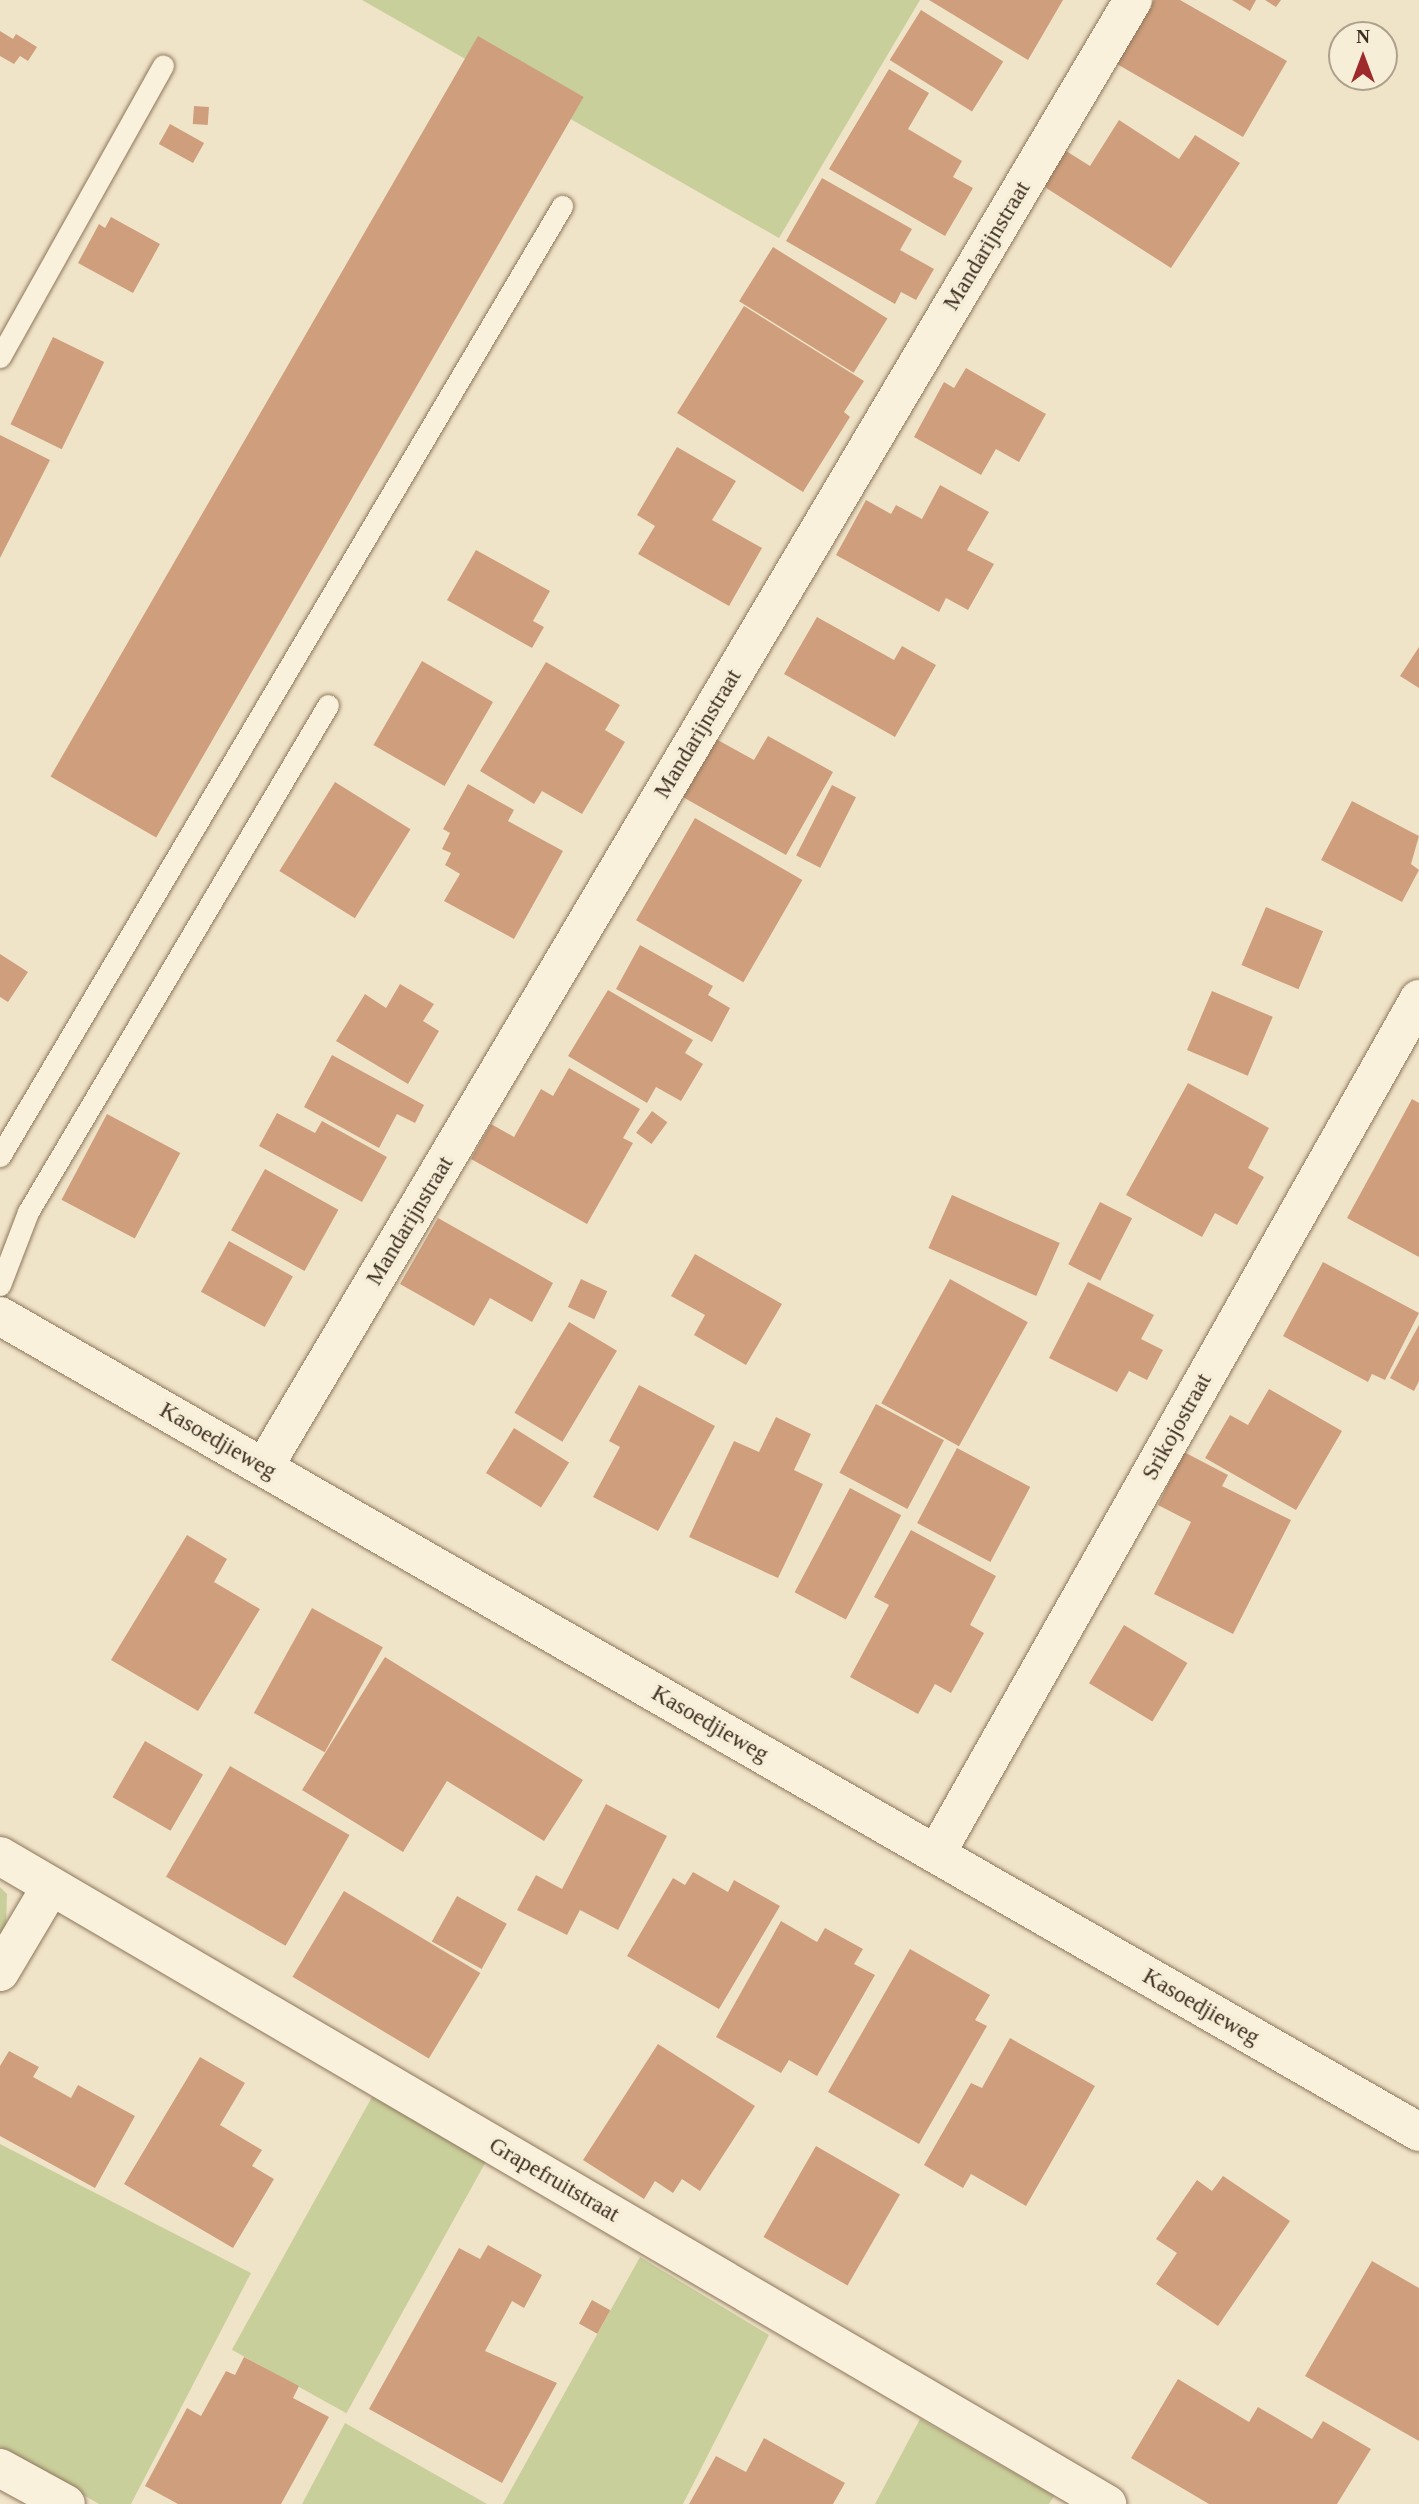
<!DOCTYPE html>
<style>
body{margin:0}
#map{position:relative;width:1419px;height:2504px;overflow:hidden;background:#f0e4c8;font-family:"Times New Roman",serif}
div>[style]{position:absolute}
[style*='--x']{left:calc(var(--x)*1px);top:calc(var(--y)*1px);width:calc(var(--w)*1px);rotate:calc(var(--a)*1deg)}
.green>*{inset:0;background:#c9cf9b;transform-origin:0 0}
.building>*{inset:0;background:#cf9f7d;transform-origin:0 0}
.roads{filter:drop-shadow(0 0 2px #8d765c) drop-shadow(0 0 2px #8d765c)}
.lane>*{height:21px;margin:-10.5px;padding:0 10.5px;transform-origin:10.5px;border-radius:10.5px;background:#faf1dc}
.street>*{height:38px;margin:-19px;padding:0 19px;transform-origin:19px;border-radius:19px;background:#faf1dc}
span{translate:-50% -50%;white-space:nowrap;text-align:center;line-height:1.15;-webkit-text-stroke:7px #f7eed8;paint-order:stroke}
.street-label{font-size:23px;color:#3d2e20}
.north{position:absolute;left:1328px;top:21px;width:70px;height:70px;box-sizing:border-box;background:#f7eed8;border:2px solid #ada18e;border-radius:50%;rotate:0deg;font-size:19px;font-weight:700;line-height:28px;text-align:center;color:#3d2e20}
.north::after{content:'';display:block;margin:auto;width:24px;height:32px;background:#9e2a2b;clip-path:polygon(50% 0,100% 100%,50% 72%,0 100%)}
</style>
<div id="map">
<div class="green">
<div style="clip-path:polygon(362px 0,920px 0,779px 238px)"></div>
<div style="clip-path:polygon(0 1887px,7px 1894px,6px 1928px,0 1938px)"></div>
<div style="left:372px;top:2097px;width:131px;height:289px;rotate:29deg"></div>
<div style="clip-path:polygon(0 2144px,251px 2273px,131px 2504px,99px 2504px,0 2447px)"></div>
<div style="clip-path:polygon(640px 2257px,769px 2335px,683px 2504px,503px 2504px)"></div>
<div style="clip-path:polygon(920px 2419px,1054px 2496px,1049px 2504px,875px 2504px)"></div>
<div style="clip-path:polygon(345px 2423px,487px 2504px,302px 2504px)"></div>
</div>
<div class="building">
<div style="clip-path:polygon(929px 0,1063px 0,1028px 60px)"></div>
<div style="clip-path:polygon(1154px 0,1180px 0,1287px 61px,1243px 137px,1117px 64px)"></div>
<div style="clip-path:polygon(1232px 0,1256px 0,1250px 11px)"></div>
<div style="clip-path:polygon(1265px 0,1281px 0,1276px 7px)"></div>
<div style="left:921px;top:10px;width:97px;height:59px;rotate:32deg"></div>
<div style="clip-path:polygon(0 31px,13px 39px,16px 34px,37px 47px,28px 61px,20px 56px,14px 64px,0 56px)"></div>
<div style="left:478px;top:36px;width:122px;height:855px;rotate:30deg"></div>
<div style="clip-path:polygon(889px 69px,929px 93px,908px 129px,962px 161px,953px 177px,973px 188px,945px 236px,829px 169px)"></div>
<div style="left:194px;top:106px;width:15px;height:18px;rotate:4deg"></div>
<div style="clip-path:polygon(1119px 120px,1179px 159px,1195px 135px,1240px 163px,1171px 268px,1040px 184px,1063px 149px,1090px 166px)"></div>
<div style="left:170px;top:124px;width:39px;height:23px;rotate:29deg"></div>
<div style="clip-path:polygon(822px 178px,912px 229px,900px 250px,934px 269px,916px 300px,901px 292px,895px 304px,786px 241px)"></div>
<div style="clip-path:polygon(111px 217px,160px 244px,133px 293px,78px 263px,99px 224px,105px 228px)"></div>
<div style="left:773px;top:247px;width:135px;height:64px;rotate:32deg"></div>
<div style="clip-path:polygon(744px 306px,864px 381px,844px 412px,850px 417px,803px 492px,677px 413px)"></div>
<div style="left:53px;top:337px;width:57px;height:97px;rotate:26deg"></div>
<div style="clip-path:polygon(966px 368px,1046px 414px,1019px 462px,996px 449px,981px 475px,914px 437px,944px 382px,954px 388px)"></div>
<div style="clip-path:polygon(0 435px,50px 460px,0 558px)"></div>
<div style="clip-path:polygon(677px 447px,736px 481px,712px 520px,762px 548px,729px 606px,638px 554px,655px 526px,637px 515px)"></div>
<div style="clip-path:polygon(940px 485px,989px 512px,967px 550px,994px 564px,968px 610px,946px 598px,939px 612px,836px 555px,866px 500px,891px 514px,896px 505px,922px 519px)"></div>
<div style="clip-path:polygon(476px 550px,550px 591px,533px 621px,544px 627px,532px 648px,447px 600px)"></div>
<div style="clip-path:polygon(817px 617px,894px 660px,902px 646px,936px 665px,895px 737px,784px 674px)"></div>
<div style="clip-path:polygon(1419px 647px,1419px 688px,1400px 676px)"></div>
<div style="left:422px;top:661px;width:82px;height:97px;rotate:30deg"></div>
<div style="clip-path:polygon(546px 662px,620px 705px,605px 730px,625px 742px,582px 814px,542px 791px,534px 804px,480px 771px)"></div>
<div style="clip-path:polygon(705px 733px,754px 760px,768px 736px,833px 772px,786px 855px,672px 791px)"></div>
<div style="left:335px;top:782px;width:89px;height:105px;rotate:32deg"></div>
<div style="clip-path:polygon(468px 784px,514px 810px,508px 821px,563px 851px,514px 939px,444px 901px,460px 874px,445px 865px,451px 853px,442px 849px,450px 833px,443px 829px)"></div>
<div style="left:832px;top:785px;width:27px;height:79px;rotate:27deg"></div>
<div style="clip-path:polygon(1352px 801px,1419px 836px,1411px 864px,1419px 870px,1402px 902px,1321px 860px)"></div>
<div style="left:695px;top:818px;width:124px;height:118px;rotate:30deg"></div>
<div style="left:1266px;top:907px;width:62px;height:63px;rotate:23deg"></div>
<div style="clip-path:polygon(640px 945px,713px 986px,708px 995px,730px 1008px,712px 1042px,616px 989px)"></div>
<div style="clip-path:polygon(0 954px,28px 972px,8px 1002px,0 997px)"></div>
<div style="clip-path:polygon(400px 984px,434px 1004px,423px 1021px,439px 1031px,408px 1084px,336px 1041px,365px 994px,386px 1008px)"></div>
<div style="clip-path:polygon(608px 990px,693px 1040px,685px 1053px,703px 1064px,681px 1101px,656px 1087px,647px 1103px,568px 1056px)"></div>
<div style="left:1212px;top:991px;width:66px;height:64px;rotate:23deg"></div>
<div style="clip-path:polygon(332px 1055px,424px 1105px,415px 1123px,397px 1114px,379px 1148px,304px 1107px)"></div>
<div style="clip-path:polygon(569px 1068px,640px 1109px,623px 1138px,633px 1143px,587px 1224px,471px 1159px,491px 1124px,514px 1137px,541px 1089px,553px 1096px)"></div>
<div style="clip-path:polygon(1188px 1083px,1269px 1128px,1248px 1168px,1264px 1177px,1237px 1225px,1215px 1213px,1202px 1237px,1126px 1195px)"></div>
<div style="clip-path:polygon(1412px 1099px,1419px 1103px,1419px 1257px,1347px 1218px)"></div>
<div style="left:652px;top:1111px;width:19px;height:27px;rotate:36deg"></div>
<div style="clip-path:polygon(277px 1113px,315px 1133px,322px 1121px,387px 1157px,362px 1202px,259px 1146px)"></div>
<div style="left:107px;top:1114px;width:83px;height:97px;rotate:28deg"></div>
<div style="left:265px;top:1169px;width:84px;height:70px;rotate:29deg"></div>
<div style="left:952px;top:1195px;width:118px;height:58px;rotate:24deg"></div>
<div style="left:1100px;top:1202px;width:36px;height:70px;rotate:27deg"></div>
<div style="clip-path:polygon(438px 1218px,553px 1283px,532px 1322px,490px 1298px,474px 1326px,400px 1284px)"></div>
<div style="left:229px;top:1241px;width:73px;height:58px;rotate:29deg"></div>
<div style="clip-path:polygon(695px 1254px,782px 1304px,746px 1365px,694px 1335px,705px 1315px,671px 1296px)"></div>
<div style="clip-path:polygon(1323px 1262px,1419px 1313px,1385px 1380px,1372px 1374px,1368px 1382px,1283px 1336px)"></div>
<div style="left:581px;top:1279px;width:29px;height:31px;rotate:25deg"></div>
<div style="left:950px;top:1279px;width:89px;height:142px;rotate:29deg"></div>
<div style="clip-path:polygon(1088px 1282px,1154px 1315px,1141px 1339px,1163px 1350px,1147px 1380px,1129px 1371px,1117px 1392px,1049px 1358px)"></div>
<div style="left:569px;top:1322px;width:56px;height:106px;rotate:31deg"></div>
<div style="clip-path:polygon(1419px 1325px,1419px 1381px,1414px 1391px,1390px 1378px)"></div>
<div style="clip-path:polygon(639px 1385px,715px 1426px,658px 1531px,593px 1497px,620px 1447px,609px 1441px)"></div>
<div style="clip-path:polygon(1269px 1389px,1342px 1431px,1296px 1510px,1205px 1458px,1230px 1415px,1248px 1425px)"></div>
<div style="left:876px;top:1404px;width:77px;height:78px;rotate:28deg"></div>
<div style="clip-path:polygon(776px 1417px,811px 1434px,794px 1470px,823px 1484px,778px 1578px,689px 1537px,734px 1441px,759px 1452px)"></div>
<div style="left:514px;top:1428px;width:65px;height:53px;rotate:32deg"></div>
<div style="left:957px;top:1448px;width:83px;height:85px;rotate:28deg"></div>
<div style="clip-path:polygon(1184px 1452px,1228px 1475px,1222px 1486px,1291px 1520px,1233px 1634px,1154px 1594px,1191px 1522px,1158px 1505px)"></div>
<div style="left:850px;top:1488px;width:58px;height:118px;rotate:28deg"></div>
<div style="clip-path:polygon(911px 1530px,996px 1576px,970px 1625px,984px 1633px,951px 1693px,935px 1684px,918px 1714px,850px 1677px,889px 1605px,874px 1597px)"></div>
<div style="clip-path:polygon(187px 1535px,227px 1559px,214px 1582px,260px 1609px,198px 1711px,111px 1660px)"></div>
<div style="left:312px;top:1608px;width:81px;height:120px;rotate:29deg"></div>
<div style="left:1124px;top:1625px;width:74px;height:68px;rotate:31deg"></div>
<div style="clip-path:polygon(385px 1657px,583px 1780px,544px 1841px,447px 1781px,403px 1852px,302px 1790px)"></div>
<div style="left:145px;top:1741px;width:67px;height:65px;rotate:30deg"></div>
<div style="left:230px;top:1766px;width:138px;height:128px;rotate:30deg"></div>
<div style="clip-path:polygon(606px 1804px,667px 1836px,618px 1930px,580px 1910px,567px 1935px,517px 1910px,536px 1875px,562px 1889px)"></div>
<div style="clip-path:polygon(693px 1872px,728px 1892px,734px 1880px,780px 1906px,719px 2009px,627px 1956px,673px 1878px,685px 1885px)"></div>
<div style="left:344px;top:1891px;width:159px;height:100px;rotate:31deg"></div>
<div style="left:457px;top:1896px;width:57px;height:52px;rotate:29deg"></div>
<div style="clip-path:polygon(781px 1921px,817px 1942px,825px 1928px,863px 1949px,854px 1964px,875px 1975px,817px 2076px,789px 2060px,781px 2073px,716px 2037px)"></div>
<div style="clip-path:polygon(910px 1949px,990px 1995px,975px 2020px,987px 2026px,919px 2144px,828px 2092px)"></div>
<div style="clip-path:polygon(1010px 2038px,1095px 2086px,1026px 2206px,971px 2174px,963px 2188px,924px 2165px,971px 2083px,982px 2088px)"></div>
<div style="clip-path:polygon(658px 2044px,755px 2106px,700px 2191px,682px 2179px,673px 2193px,655px 2181px,644px 2199px,583px 2160px)"></div>
<div style="clip-path:polygon(9px 2051px,39px 2067px,33px 2077px,71px 2098px,78px 2085px,135px 2116px,95px 2188px,0 2136px,0 2066px)"></div>
<div style="clip-path:polygon(200px 2057px,245px 2083px,220px 2125px,262px 2150px,252px 2166px,274px 2179px,233px 2248px,124px 2184px)"></div>
<div style="left:816px;top:2146px;width:97px;height:105px;rotate:30deg"></div>
<div style="clip-path:polygon(1223px 2176px,1290px 2221px,1218px 2326px,1156px 2284px,1177px 2253px,1156px 2239px,1197px 2180px,1212px 2191px)"></div>
<div style="clip-path:polygon(488px 2245px,542px 2275px,524px 2308px,512px 2301px,485px 2351px,557px 2383px,502px 2483px,369px 2409px,459px 2248px,480px 2259px)"></div>
<div style="clip-path:polygon(1372px 2261px,1419px 2288px,1419px 2441px,1305px 2376px)"></div>
<div style="left:592px;top:2300px;width:21px;height:27px;rotate:29deg"></div>
<div style="clip-path:polygon(244px 2357px,299px 2386px,293px 2398px,329px 2417px,281px 2504px,178px 2504px,145px 2486px,187px 2408px,201px 2416px,226px 2371px,235px 2375px)"></div>
<div style="clip-path:polygon(1178px 2379px,1249px 2422px,1258px 2407px,1312px 2439px,1323px 2421px,1371px 2449px,1337px 2504px,1209px 2504px,1131px 2458px)"></div>
<div style="clip-path:polygon(764px 2438px,845px 2483px,833px 2504px,689px 2504px,716px 2456px,746px 2472px)"></div>
</div>
<div class="roads">
<div class="lane">
<div style="--x:0;--y:357;--w:334;--a:-60.8"></div>
<div style="--x:0;--y:1156;--w:1104;--a:-59.39"></div>
<div style="--x:0;--y:1285;--w:78;--a:-69"></div>
<div style="--x:28;--y:1212;--w:589;--a:-59.39"></div>
</div>
<div class="street">
<div style="--x:0;--y:1316;--w:1637;--a:29.9"></div>
<div style="--x:264;--y:1467;--w:1705;--a:-59.36"></div>
<div style="--x:936;--y:1854;--w:982;--a:-60.54"></div>
<div style="--x:0;--y:1856;--w:1283;--a:30.34"></div>
<div style="--x:0;--y:1972;--w:100;--a:-59.3"></div>
<div style="--x:0;--y:2468;--w:75;--a:28.6"></div>
</div>
</div>
<div class="street-label">
<span style="left:987px;top:246px;rotate:-59deg">Mandarijnstraat</span>
<span style="left:698px;top:734px;rotate:-59deg">Mandarijnstraat</span>
<span style="left:410px;top:1221px;rotate:-59deg">Mandarijnstraat</span>
<span style="left:1177px;top:1427px;rotate:-61deg">Srikojostraat</span>
<span style="left:218px;top:1441px;rotate:30deg">Kasoedjieweg</span>
<span style="left:710px;top:1724px;rotate:30deg">Kasoedjieweg</span>
<span style="left:1201px;top:2007px;rotate:30deg">Kasoedjieweg</span>
<span style="left:554px;top:2180px;rotate:30deg">Grapefruitstraat</span>
</div>
<div class="north">N</div>
</div>
